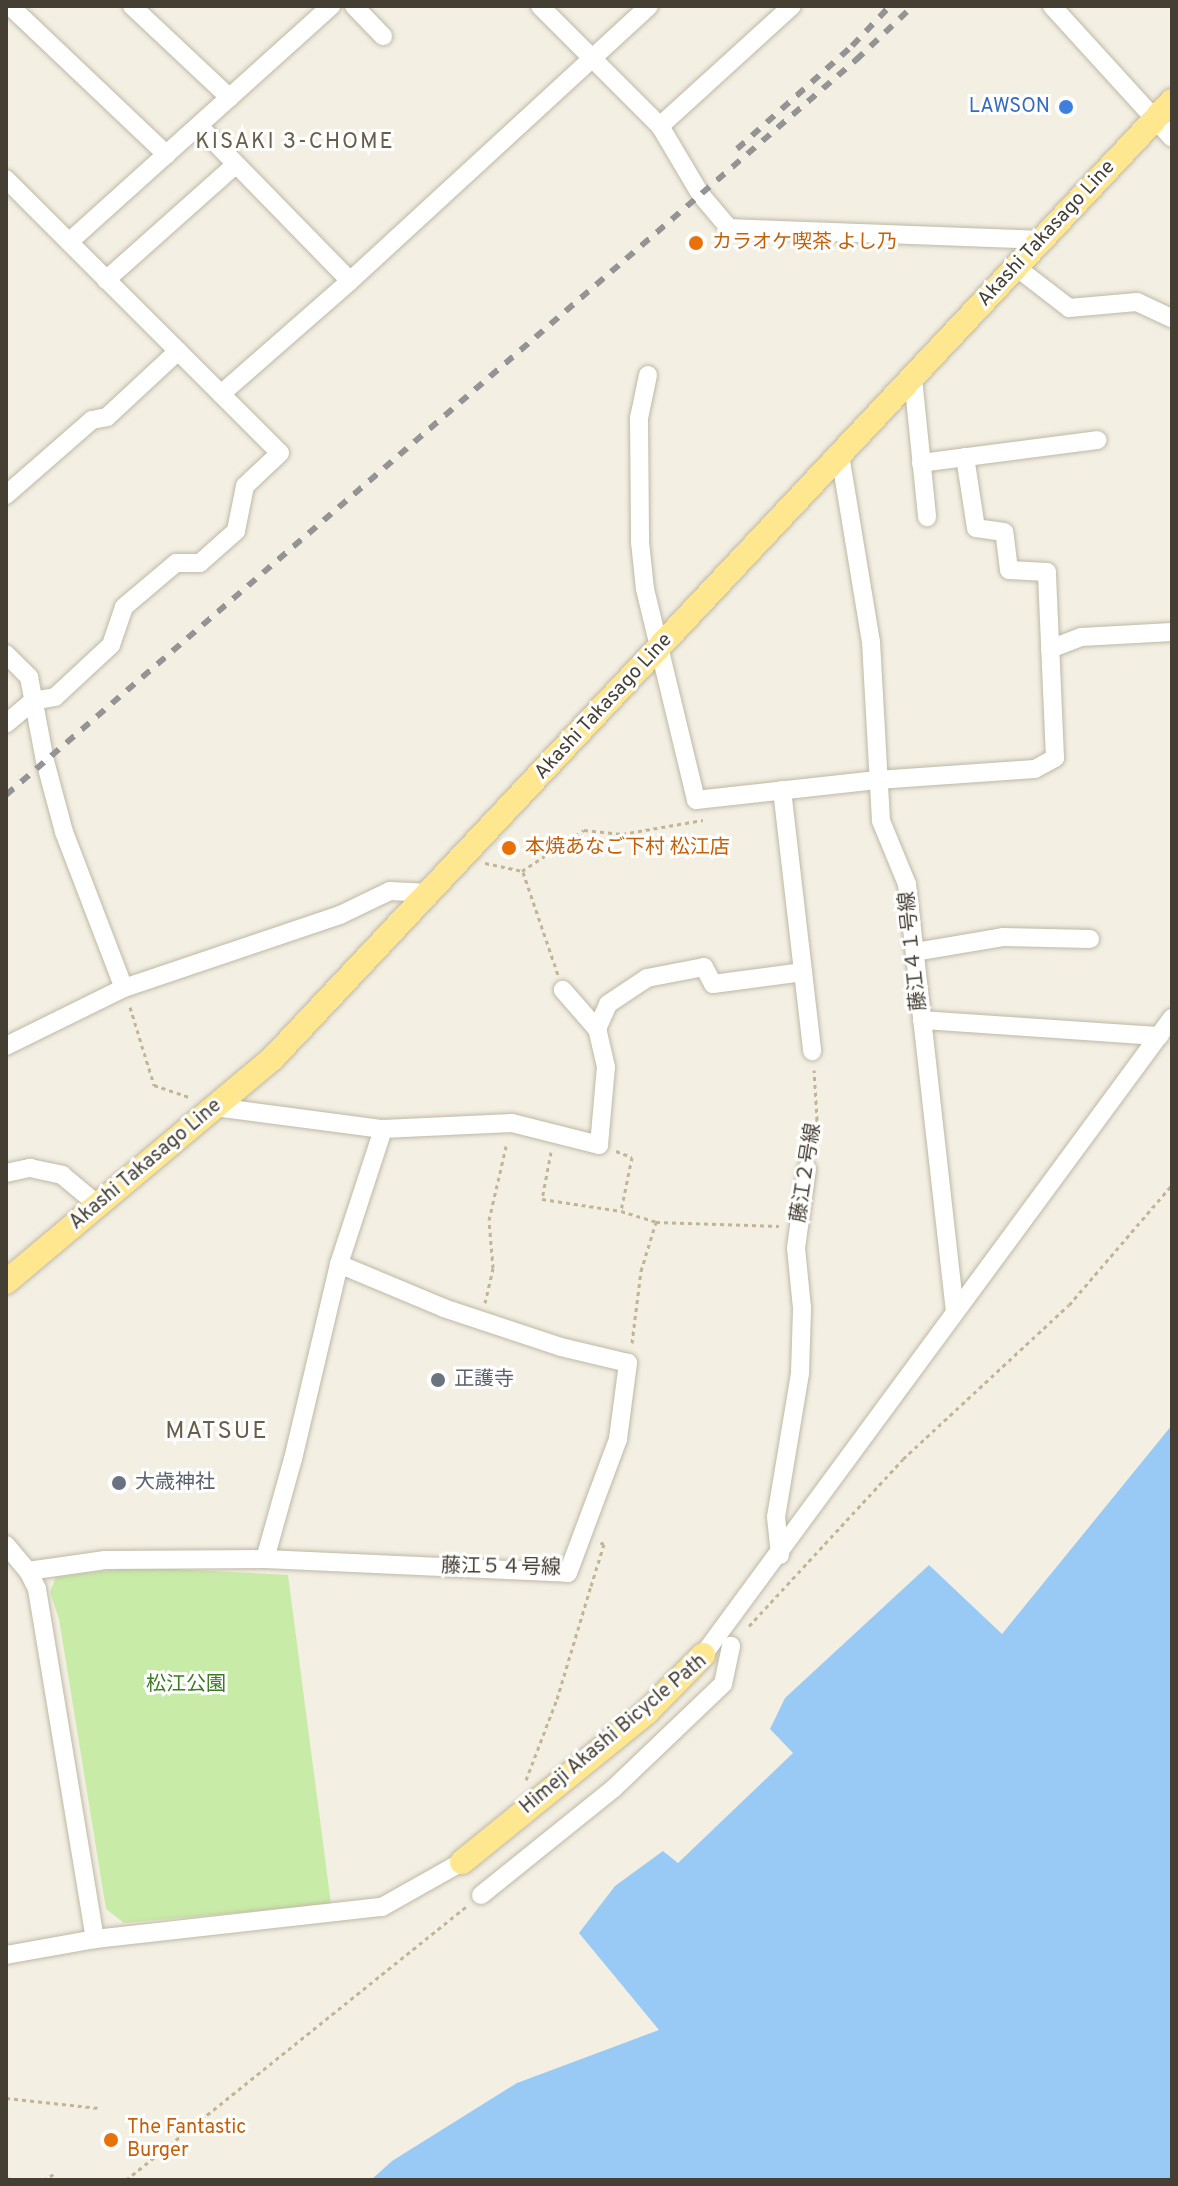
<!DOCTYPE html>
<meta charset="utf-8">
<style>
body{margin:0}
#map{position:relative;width:1178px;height:2186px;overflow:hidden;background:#f3efe3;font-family:Overpass,"Noto Sans JP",sans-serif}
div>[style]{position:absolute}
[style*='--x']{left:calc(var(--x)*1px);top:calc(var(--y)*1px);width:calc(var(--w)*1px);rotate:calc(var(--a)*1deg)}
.green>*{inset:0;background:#c8eba7}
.water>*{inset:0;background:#99caf6}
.path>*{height:3px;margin-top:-1.5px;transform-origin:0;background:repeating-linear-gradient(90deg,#c2b595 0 4px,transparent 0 8px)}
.roads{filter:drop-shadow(0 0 2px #bfb8a5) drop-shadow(0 0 2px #bfb8a5)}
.minor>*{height:18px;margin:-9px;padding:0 9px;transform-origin:9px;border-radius:9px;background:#fff}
.major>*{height:24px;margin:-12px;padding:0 12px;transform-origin:12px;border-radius:12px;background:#ffe790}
.rail>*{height:6px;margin-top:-3px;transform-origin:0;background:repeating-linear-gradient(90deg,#949494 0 10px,transparent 0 20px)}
.dots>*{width:22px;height:22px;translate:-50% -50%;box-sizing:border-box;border:4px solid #fff;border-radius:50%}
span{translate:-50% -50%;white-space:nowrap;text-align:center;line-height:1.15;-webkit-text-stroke:6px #fff;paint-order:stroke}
.shop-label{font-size:20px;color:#366cbe}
.right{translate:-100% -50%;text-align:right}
.street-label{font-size:20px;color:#453f33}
.food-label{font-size:20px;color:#c56008}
.left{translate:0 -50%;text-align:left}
.worship-label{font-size:20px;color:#5b616d}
.park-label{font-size:20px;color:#3d7b22}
.neighbourhood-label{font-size:22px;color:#695e49;letter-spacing:2px}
.quarter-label{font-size:24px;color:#695e49;letter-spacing:2px}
.frame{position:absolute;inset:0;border:8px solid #453f33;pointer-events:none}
</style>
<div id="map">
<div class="green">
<div style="clip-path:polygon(134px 1567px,288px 1575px,331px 1904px,124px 1923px,106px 1909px,59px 1619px,50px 1592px,56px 1577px)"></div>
</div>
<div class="water">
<div style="clip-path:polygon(1172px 1425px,1172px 2180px,371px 2180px,392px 2161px,517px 2083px,659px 2030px,579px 1933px,615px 1886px,663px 1851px,678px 1863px,793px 1753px,770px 1729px,785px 1698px,929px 1565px,1002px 1634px)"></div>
</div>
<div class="path">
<div style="--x:485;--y:863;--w:38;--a:12"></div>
<div style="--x:522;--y:871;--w:74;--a:-33.5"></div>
<div style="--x:584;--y:830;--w:38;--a:6"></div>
<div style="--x:622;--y:834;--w:82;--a:-9.8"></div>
<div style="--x:523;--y:872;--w:109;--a:71.2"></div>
<div style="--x:130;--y:1007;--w:82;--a:72.9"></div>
<div style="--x:154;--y:1085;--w:39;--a:19"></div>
<div style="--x:616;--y:1151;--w:17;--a:21"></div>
<div style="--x:632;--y:1157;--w:55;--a:101.5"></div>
<div style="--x:621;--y:1211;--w:37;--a:17"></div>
<div style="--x:656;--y:1222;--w:123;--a:1.9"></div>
<div style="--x:551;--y:1152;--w:48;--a:100.8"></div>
<div style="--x:542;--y:1199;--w:80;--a:8.6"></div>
<div style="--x:810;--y:1153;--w:34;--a:-78"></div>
<div style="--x:817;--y:1120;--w:50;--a:-93.4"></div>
<div style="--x:485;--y:1303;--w:36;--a:-77"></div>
<div style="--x:493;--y:1268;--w:48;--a:-94.8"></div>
<div style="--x:489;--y:1220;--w:80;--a:-77"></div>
<div style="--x:632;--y:1343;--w:73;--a:-82.9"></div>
<div style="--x:641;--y:1271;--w:51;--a:-73"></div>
<div style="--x:749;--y:1626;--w:227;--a:-47.3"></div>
<div style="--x:903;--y:1459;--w:226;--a:-42.9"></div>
<div style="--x:1069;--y:1305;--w:158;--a:-49.4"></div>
<div style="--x:526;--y:1780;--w:87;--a:-69.1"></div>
<div style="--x:557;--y:1699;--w:118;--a:-73.3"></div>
<div style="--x:591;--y:1586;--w:44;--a:-72.8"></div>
<div style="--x:604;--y:1544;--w:8;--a:-157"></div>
<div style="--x:6;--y:2098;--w:93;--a:6.2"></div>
<div style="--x:6;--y:2178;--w:9;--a:13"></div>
<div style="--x:43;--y:2180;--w:13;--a:-29"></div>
<div style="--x:126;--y:2180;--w:436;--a:-38.8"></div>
</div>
<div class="roads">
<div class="minor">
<div style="--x:10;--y:6;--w:216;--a:43.5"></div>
<div style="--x:132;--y:6;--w:134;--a:43.2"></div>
<div style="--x:354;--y:6;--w:42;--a:46"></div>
<div style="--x:540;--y:6;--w:170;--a:45"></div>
<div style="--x:660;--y:126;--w:80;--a:59.3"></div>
<div style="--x:701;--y:195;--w:43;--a:49.7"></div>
<div style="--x:729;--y:228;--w:313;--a:2.2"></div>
<div style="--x:1052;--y:6;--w:178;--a:47.7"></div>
<div style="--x:199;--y:126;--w:216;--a:45.7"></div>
<div style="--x:660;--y:126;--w:178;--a:-42.3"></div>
<div style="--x:6;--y:179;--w:387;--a:45"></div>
<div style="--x:280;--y:453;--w:48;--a:136.7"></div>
<div style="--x:245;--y:486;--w:46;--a:101.3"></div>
<div style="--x:236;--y:531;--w:48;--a:138.4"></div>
<div style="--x:200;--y:563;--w:24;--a:180"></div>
<div style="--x:176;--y:563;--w:68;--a:139.8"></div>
<div style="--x:124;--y:607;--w:40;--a:108.9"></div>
<div style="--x:111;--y:645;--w:76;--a:137.1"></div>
<div style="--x:55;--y:697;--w:22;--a:170"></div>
<div style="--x:33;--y:701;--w:35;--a:140"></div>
<div style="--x:69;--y:242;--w:353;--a:-42"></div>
<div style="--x:1016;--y:267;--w:67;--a:37.7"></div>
<div style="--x:1069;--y:308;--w:68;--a:-5"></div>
<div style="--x:1137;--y:302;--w:38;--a:25"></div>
<div style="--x:106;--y:280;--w:174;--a:-41.7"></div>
<div style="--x:648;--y:375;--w:44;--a:101.8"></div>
<div style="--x:639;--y:418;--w:124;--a:89.5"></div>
<div style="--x:640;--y:542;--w:47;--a:83.9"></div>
<div style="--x:645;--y:589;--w:217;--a:76.4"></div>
<div style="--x:696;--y:800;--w:182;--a:-6.3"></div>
<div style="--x:877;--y:780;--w:158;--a:-4"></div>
<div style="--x:1035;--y:769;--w:23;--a:-29"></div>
<div style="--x:1055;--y:758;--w:186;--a:-92.5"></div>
<div style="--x:1047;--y:572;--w:38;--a:-177"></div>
<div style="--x:1009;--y:570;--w:38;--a:-97"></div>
<div style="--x:1004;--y:532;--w:28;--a:-172"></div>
<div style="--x:976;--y:528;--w:72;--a:-98.8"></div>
<div style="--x:913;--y:378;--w:140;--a:84.2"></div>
<div style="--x:221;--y:394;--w:171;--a:-41.2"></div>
<div style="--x:350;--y:281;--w:406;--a:-42.6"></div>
<div style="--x:840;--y:455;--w:190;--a:80.6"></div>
<div style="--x:871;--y:642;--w:179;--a:86.8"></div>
<div style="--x:881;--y:821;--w:68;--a:67.6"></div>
<div style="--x:907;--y:884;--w:428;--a:83.6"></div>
<div style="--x:921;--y:463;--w:178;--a:-7.4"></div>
<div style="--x:6;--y:495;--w:114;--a:-41.1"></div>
<div style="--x:92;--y:420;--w:15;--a:-11"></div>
<div style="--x:107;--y:417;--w:97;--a:-42.9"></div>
<div style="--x:1050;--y:649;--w:33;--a:-21"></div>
<div style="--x:1081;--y:637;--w:91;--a:-3.1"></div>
<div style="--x:6;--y:654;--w:33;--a:45"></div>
<div style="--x:29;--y:677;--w:86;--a:79.2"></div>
<div style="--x:45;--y:761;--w:73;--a:75"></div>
<div style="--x:64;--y:832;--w:167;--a:69"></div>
<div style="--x:782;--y:790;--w:263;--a:83.4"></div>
<div style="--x:915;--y:952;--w:89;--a:-9.7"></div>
<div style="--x:1003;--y:937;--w:87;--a:1.3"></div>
<div style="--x:922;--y:1020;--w:238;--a:3.9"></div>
<div style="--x:597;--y:1029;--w:27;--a:-66"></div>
<div style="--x:608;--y:1004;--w:47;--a:-33.7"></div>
<div style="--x:647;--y:978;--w:58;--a:-10.9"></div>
<div style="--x:704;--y:967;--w:19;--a:62"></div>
<div style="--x:713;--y:984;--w:91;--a:-7.6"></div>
<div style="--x:6;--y:1046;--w:131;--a:-26.2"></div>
<div style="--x:124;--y:988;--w:228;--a:-18.7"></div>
<div style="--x:340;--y:915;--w:55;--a:-25.6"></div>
<div style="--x:390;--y:891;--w:40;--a:2.9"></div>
<div style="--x:215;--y:1107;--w:169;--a:7.5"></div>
<div style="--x:383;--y:1129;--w:129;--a:-2.7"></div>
<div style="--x:512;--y:1123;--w:90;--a:14.2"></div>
<div style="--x:599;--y:1145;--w:78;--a:-84.9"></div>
<div style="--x:606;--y:1067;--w:39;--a:-103"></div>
<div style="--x:597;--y:1029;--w:52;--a:-131.1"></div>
<div style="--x:6;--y:1173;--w:25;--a:-12"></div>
<div style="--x:30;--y:1168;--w:33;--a:12"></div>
<div style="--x:62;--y:1175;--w:47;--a:39.8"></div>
<div style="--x:6;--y:1545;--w:34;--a:50"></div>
<div style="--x:28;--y:1571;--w:20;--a:63"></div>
<div style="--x:37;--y:1589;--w:355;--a:80.6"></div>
<div style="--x:780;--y:1555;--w:38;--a:-96"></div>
<div style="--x:776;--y:1517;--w:146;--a:-80.5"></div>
<div style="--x:800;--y:1373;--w:65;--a:-88.2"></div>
<div style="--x:802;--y:1308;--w:60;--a:-95.7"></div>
<div style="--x:796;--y:1248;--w:80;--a:-82.1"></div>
<div style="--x:265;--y:1559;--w:104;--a:-74.4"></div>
<div style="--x:293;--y:1459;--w:200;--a:-76.7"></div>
<div style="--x:339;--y:1264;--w:142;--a:-71.9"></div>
<div style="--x:28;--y:1571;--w:78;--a:-8.1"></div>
<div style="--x:105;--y:1560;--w:160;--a:-0.4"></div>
<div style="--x:265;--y:1559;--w:303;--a:2.6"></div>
<div style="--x:568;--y:1573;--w:143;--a:-69.5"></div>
<div style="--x:618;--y:1439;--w:77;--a:-82.5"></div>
<div style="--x:628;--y:1363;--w:69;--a:-166.6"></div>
<div style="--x:561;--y:1347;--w:123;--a:-161.6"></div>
<div style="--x:444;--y:1308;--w:114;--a:-157.3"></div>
<div style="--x:703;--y:1655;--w:791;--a:-53.64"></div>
<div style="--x:481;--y:1895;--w:169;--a:-38.8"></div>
<div style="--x:613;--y:1789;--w:152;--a:-43.7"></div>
<div style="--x:723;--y:1684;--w:39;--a:-78"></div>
<div style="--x:6;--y:1955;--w:90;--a:-10.2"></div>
<div style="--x:95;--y:1939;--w:289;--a:-6.4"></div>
<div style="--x:382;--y:1907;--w:92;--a:-29.4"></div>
</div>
<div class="major">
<div style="--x:6;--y:1282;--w:349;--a:-40"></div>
<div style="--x:273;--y:1058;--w:1313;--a:-46.79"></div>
<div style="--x:462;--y:1862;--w:238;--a:-39"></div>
<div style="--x:647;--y:1712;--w:80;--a:-45.5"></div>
</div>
</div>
<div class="rail">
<div style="--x:737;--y:149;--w:154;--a:-41.8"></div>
<div style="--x:852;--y:46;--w:55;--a:-46.5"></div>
<div style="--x:6;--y:795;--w:1124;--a:-40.85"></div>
<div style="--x:856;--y:60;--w:79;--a:-43.5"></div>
</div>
<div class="dots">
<div style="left:1066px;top:107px;background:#3f7fe0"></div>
<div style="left:696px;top:243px;background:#e8710a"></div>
<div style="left:509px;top:848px;background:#e8710a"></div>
<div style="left:438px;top:1380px;background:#6b7280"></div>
<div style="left:119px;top:1483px;background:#6b7280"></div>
<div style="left:111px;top:2140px;background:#e8710a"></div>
</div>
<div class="shop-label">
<span class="right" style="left:1050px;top:107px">LAWSON</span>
</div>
<div class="street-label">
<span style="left:1047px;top:234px;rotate:-47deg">Akashi Takasago Line</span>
<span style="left:604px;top:707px;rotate:-47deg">Akashi Takasago Line</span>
<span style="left:914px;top:951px;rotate:-96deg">藤江４１号線</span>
<span style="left:146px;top:1165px;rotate:-40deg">Akashi Takasago Line</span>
<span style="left:807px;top:1173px;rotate:-81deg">藤江２号線</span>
<span style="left:501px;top:1568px;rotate:1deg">藤江５４号線</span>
<span style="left:614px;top:1735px;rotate:-40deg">Himeji Akashi Bicycle Path</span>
</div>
<div class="food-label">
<span class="left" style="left:712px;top:243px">カラオケ喫茶 よし乃</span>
<span class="left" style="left:525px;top:848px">本焼あなご下村 松江店</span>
<span class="left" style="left:127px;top:2140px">The Fantastic<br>Burger</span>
</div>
<div class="worship-label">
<span class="left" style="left:454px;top:1380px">正護寺</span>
<span class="left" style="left:135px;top:1483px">大歳神社</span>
</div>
<div class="park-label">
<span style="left:186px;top:1685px">松江公園</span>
</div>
<div class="neighbourhood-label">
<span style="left:295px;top:143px">KISAKI 3-CHOME</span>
</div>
<div class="quarter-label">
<span style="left:217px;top:1433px">MATSUE</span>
</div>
<div class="frame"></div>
</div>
